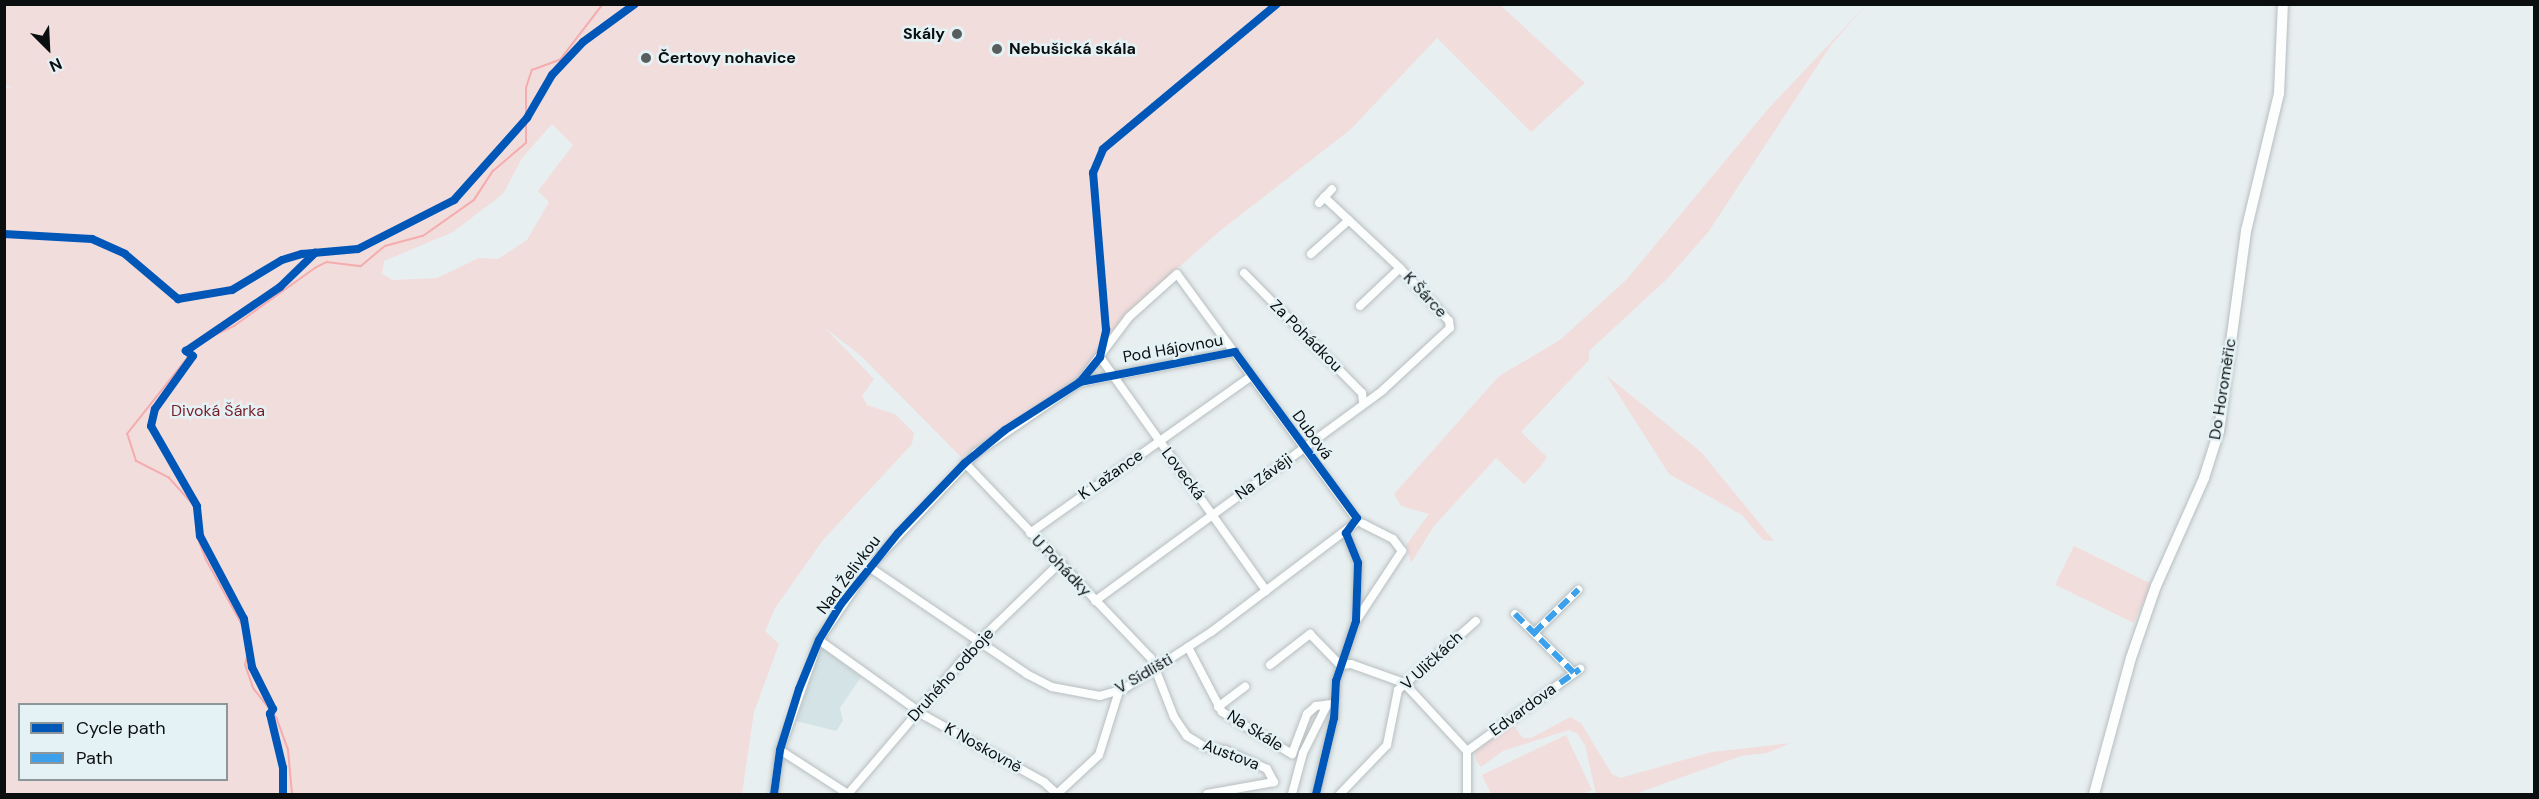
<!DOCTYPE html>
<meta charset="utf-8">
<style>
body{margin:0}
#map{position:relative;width:2539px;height:799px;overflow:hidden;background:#e8eff1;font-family:"DM Sans",sans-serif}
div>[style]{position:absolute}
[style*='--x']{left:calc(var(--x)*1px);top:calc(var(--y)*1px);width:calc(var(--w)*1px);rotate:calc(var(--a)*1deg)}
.built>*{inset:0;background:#d4e3e6}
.green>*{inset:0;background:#f2dddd;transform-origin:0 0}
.stream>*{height:1.5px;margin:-0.75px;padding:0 0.75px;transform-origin:0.75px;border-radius:0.75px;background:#f4acae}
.roads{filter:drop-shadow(0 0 2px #b8bebf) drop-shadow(0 0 2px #b8bebf)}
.street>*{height:8px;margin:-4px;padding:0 4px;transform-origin:4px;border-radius:4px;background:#fcfdfd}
.secondary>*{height:10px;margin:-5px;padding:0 5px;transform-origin:5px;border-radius:5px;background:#fcfdfd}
.quiet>*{height:6px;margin-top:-3px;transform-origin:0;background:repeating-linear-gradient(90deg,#3ca1ea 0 12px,transparent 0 18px)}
.cycleway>*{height:8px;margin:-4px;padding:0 4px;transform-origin:4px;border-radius:4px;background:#0057b8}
.dots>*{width:16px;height:16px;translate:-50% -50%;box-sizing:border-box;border:3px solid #e4f2f5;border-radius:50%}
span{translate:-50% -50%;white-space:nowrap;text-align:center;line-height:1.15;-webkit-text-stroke:5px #e4f2f5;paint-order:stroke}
.poi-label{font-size:16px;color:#0a0e0f;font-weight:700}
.right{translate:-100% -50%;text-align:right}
.left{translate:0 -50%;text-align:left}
.street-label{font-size:16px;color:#0a0e0f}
.park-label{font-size:16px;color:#771b26}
.frame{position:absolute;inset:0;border:6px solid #0a0e0f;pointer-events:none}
.legend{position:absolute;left:18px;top:703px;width:210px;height:78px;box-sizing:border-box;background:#e4f2f5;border:2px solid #8d9799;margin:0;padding:8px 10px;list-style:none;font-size:18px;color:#0a0e0f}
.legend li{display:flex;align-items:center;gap:12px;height:30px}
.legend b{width:30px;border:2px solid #8d9799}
.north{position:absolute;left:18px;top:18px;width:60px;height:60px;-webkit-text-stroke:4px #e4f2f5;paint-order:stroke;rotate:156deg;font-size:16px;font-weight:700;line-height:24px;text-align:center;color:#0a0e0f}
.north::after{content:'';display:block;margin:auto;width:21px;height:27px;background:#0a0e0f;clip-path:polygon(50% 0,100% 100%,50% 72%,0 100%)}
</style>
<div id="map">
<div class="built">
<div style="clip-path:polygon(821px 646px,861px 677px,840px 708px,843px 721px,836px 731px,796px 721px)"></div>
</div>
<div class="green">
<div style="clip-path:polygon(evenodd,5px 4px,1499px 4px,1585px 83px,1531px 132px,1437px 38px,1350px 130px,1221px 230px,1152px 291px,1078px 378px,961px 457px,860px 355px,825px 328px,874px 379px,862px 396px,867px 405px,895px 414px,914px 433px,912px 444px,823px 540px,775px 608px,765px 631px,779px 644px,754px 712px,742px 794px,5px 794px,4px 88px,12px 87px,5px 85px,5px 4px,552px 124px,573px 145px,538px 191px,549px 202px,527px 240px,498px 259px,479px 258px,437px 278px,393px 280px,382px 274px,384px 261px,453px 232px,503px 194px,522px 158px,552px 124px,5px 4px,20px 704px,226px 704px,226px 780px,20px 780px,20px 704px)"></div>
<div style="clip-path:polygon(1866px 5px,1831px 45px,1709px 231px,1668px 278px,1589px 351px,1589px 360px,1521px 432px,1547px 457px,1540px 467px,1524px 484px,1496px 458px,1434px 526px,1411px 563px,1406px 545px,1429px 514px,1401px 506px,1394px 494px,1499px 376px,1560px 340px,1627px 279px,1768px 109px)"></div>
<div style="clip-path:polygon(1606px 375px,1701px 452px,1774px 541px,1763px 540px,1742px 515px,1669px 474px)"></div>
<div style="left:2074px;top:546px;width:87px;height:43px;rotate:26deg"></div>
<div style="clip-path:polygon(1570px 717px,1581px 723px,1612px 774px,1620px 778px,1712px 752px,1791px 743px,1767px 753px,1741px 756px,1635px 794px,1596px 794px,1585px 745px,1577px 733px,1569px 730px,1503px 751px,1481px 767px,1476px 760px,1475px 751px,1519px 720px,1516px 729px,1523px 738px,1531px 738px)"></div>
<div style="clip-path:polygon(1566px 735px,1592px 790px,1582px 794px,1491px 794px,1482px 775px)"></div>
</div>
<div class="stream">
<div style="--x:292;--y:794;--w:44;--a:-95.2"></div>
<div style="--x:288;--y:750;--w:33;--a:-110"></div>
<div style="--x:277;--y:719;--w:39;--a:-128"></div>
<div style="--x:253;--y:688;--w:24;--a:-109"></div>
<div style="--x:245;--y:665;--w:16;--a:-75"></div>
<div style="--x:249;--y:650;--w:22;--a:-103"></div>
<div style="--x:244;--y:629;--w:79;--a:-118.8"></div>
<div style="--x:206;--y:560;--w:25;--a:-111"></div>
<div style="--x:197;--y:537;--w:30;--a:-94"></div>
<div style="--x:195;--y:507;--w:39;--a:-132"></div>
<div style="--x:169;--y:478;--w:37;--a:-153"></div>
<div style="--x:136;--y:461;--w:28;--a:-108"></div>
<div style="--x:127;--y:434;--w:117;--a:-51.6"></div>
<div style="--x:200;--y:342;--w:38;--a:-25"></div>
<div style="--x:234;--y:326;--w:100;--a:-35.6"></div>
<div style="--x:315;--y:268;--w:13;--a:-27"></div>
<div style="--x:327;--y:262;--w:34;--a:7"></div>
<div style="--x:361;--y:266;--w:31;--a:-40"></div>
<div style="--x:385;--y:246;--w:39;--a:-15"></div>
<div style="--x:423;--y:236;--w:62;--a:-35.2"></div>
<div style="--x:474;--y:200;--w:35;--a:-57"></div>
<div style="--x:493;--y:171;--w:43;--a:-40.3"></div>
<div style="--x:526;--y:143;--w:55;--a:-90"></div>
<div style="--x:526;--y:88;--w:19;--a:-72"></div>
<div style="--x:532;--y:70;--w:30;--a:-20"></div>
<div style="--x:560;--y:60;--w:71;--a:-52.5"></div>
</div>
<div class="roads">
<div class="street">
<div style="--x:1319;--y:203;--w:19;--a:-47"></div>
<div style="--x:1311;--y:254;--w:51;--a:-41.8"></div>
<div style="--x:1244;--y:273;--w:168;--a:45.5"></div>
<div style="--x:1362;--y:393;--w:8;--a:83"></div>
<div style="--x:1360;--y:306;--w:55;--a:-43.5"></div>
<div style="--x:1100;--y:357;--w:287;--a:54.6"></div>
<div style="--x:1082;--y:382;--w:156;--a:-11.1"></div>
<div style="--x:965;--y:463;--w:269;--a:46.4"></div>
<div style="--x:1151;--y:658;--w:63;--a:68.7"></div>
<div style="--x:1174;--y:717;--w:23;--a:56"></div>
<div style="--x:1187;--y:736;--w:21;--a:31"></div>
<div style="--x:1205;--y:747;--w:20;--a:9"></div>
<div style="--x:1225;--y:750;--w:46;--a:24.3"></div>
<div style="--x:1267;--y:769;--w:15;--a:62"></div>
<div style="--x:1274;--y:782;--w:68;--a:169.8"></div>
<div style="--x:1030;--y:533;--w:272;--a:-35.3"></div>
<div style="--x:1095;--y:601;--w:357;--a:-36.2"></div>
<div style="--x:1383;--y:390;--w:91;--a:-42.8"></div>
<div style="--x:1450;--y:328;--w:7;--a:-98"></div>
<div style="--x:1449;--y:321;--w:72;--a:-132.8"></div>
<div style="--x:1400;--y:268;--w:104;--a:-136.9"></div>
<div style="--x:1515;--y:614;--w:83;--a:45"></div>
<div style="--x:1356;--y:621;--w:84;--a:-56.7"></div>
<div style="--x:1402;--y:551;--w:15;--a:-127"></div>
<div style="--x:1393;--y:539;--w:34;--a:-153"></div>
<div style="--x:1534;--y:633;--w:62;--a:-44.3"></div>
<div style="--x:819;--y:640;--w:130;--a:35.6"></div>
<div style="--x:925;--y:716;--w:136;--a:29"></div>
<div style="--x:1044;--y:782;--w:18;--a:43"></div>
<div style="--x:1188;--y:647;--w:73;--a:62.4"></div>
<div style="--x:1222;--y:712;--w:82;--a:31"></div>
<div style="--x:1292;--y:754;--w:43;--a:-69.4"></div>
<div style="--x:1307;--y:714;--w:12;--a:-42"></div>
<div style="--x:1316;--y:706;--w:17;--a:-7"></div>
<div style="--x:1270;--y:665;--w:51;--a:-37.8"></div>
<div style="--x:1310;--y:634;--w:43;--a:45.9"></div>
<div style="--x:1340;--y:665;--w:11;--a:-5"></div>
<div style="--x:1351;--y:664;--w:56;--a:19.7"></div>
<div style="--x:1404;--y:683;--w:93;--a:47.2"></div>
<div style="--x:1467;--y:751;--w:43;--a:90"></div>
<div style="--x:1218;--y:707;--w:34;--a:-37"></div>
<div style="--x:780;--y:750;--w:81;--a:32.9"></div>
<div style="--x:1467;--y:751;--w:140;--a:-36"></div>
<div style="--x:774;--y:794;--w:44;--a:-82.2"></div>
<div style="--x:780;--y:750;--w:117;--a:-70.5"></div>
<div style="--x:819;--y:640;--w:88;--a:-55.6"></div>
<div style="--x:869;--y:567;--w:156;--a:-46.8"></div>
<div style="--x:976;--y:453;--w:126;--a:-34.3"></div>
<div style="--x:1080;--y:382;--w:81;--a:-53"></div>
<div style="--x:1129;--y:317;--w:64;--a:-41.9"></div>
<div style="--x:1177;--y:274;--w:306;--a:53.8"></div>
<div style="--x:1358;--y:521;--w:184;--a:142.9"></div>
<div style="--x:1211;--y:632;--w:104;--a:146.8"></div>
<div style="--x:1124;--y:689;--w:25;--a:164"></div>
<div style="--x:1100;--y:696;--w:49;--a:-169.4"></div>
<div style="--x:1052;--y:687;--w:28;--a:-153"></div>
<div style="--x:1027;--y:674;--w:191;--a:-145.9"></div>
<div style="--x:848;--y:794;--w:199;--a:-49.5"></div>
<div style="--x:977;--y:643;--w:117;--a:-44"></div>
<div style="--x:1057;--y:794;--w:57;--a:-42.9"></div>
<div style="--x:1099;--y:755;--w:67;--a:-72.6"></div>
<div style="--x:1292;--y:794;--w:42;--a:-75"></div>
<div style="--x:1303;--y:753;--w:54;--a:-63.4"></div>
<div style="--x:1316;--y:794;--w:78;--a:-76.7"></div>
<div style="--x:1334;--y:718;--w:37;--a:-87"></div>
<div style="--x:1336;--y:681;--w:63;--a:-71.6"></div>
<div style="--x:1356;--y:621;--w:58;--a:-88"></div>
<div style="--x:1358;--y:563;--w:32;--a:-112"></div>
<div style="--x:1340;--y:794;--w:68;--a:-46.2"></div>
<div style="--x:1387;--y:745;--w:56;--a:-78.7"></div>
<div style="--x:1398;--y:690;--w:104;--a:-41.5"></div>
</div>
<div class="secondary">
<div style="--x:2094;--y:794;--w:141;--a:-74.8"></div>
<div style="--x:2131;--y:658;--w:76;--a:-70.9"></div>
<div style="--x:2156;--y:586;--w:118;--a:-66"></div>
<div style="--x:2204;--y:478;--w:49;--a:-72.3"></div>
<div style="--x:2219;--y:431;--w:202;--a:-82.3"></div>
<div style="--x:2246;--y:231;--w:141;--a:-76.5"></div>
<div style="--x:2279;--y:94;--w:90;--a:-87.5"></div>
</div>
</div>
<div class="quiet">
<div style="--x:1515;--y:614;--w:83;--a:45"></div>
<div style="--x:1534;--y:633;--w:62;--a:-44.3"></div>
<div style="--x:1560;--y:683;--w:24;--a:-35"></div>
</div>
<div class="cycleway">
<div style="--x:4;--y:234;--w:88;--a:3.3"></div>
<div style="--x:92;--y:239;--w:36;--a:24"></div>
<div style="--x:125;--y:254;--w:70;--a:40.3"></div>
<div style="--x:178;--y:299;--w:55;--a:-9.5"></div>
<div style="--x:232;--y:290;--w:58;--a:-31"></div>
<div style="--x:282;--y:260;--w:21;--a:-17"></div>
<div style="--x:302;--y:254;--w:56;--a:-5.1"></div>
<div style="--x:358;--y:249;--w:108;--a:-27"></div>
<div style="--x:454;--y:200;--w:110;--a:-48.3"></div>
<div style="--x:527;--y:118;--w:50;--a:-59.8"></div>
<div style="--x:552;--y:75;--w:45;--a:-46.8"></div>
<div style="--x:583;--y:42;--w:64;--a:-36.2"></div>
<div style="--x:1080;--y:382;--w:158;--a:-11"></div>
<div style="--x:1235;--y:352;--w:206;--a:53.7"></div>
<div style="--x:1357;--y:518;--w:19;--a:126"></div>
<div style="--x:1346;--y:533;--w:32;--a:68"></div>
<div style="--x:1358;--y:563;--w:58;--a:92"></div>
<div style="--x:1356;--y:621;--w:63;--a:108.4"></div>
<div style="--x:1336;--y:681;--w:37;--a:93"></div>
<div style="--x:1334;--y:718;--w:78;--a:103.3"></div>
<div style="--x:283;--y:794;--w:26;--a:-90"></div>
<div style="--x:283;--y:768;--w:56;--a:-103.5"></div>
<div style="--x:270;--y:714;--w:6;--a:-59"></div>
<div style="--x:273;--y:709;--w:47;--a:-116.6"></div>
<div style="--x:252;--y:667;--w:49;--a:-99.5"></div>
<div style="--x:244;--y:619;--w:94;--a:-117.9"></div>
<div style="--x:200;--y:536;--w:30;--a:-96"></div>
<div style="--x:197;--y:506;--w:92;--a:-119.9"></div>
<div style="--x:151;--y:426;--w:17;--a:-77"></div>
<div style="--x:155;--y:409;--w:65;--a:-54.4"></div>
<div style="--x:193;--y:356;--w:9;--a:-144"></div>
<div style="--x:186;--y:351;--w:114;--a:-34.2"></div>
<div style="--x:280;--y:287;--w:49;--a:-44.2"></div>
<div style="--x:774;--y:794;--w:44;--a:-82.2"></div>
<div style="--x:780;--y:750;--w:64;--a:-72.7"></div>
<div style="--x:799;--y:689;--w:53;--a:-67.8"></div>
<div style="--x:819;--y:640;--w:42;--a:-58.6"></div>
<div style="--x:841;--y:604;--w:91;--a:-51.2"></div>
<div style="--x:898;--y:533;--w:97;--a:-46.3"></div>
<div style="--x:965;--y:463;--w:52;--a:-39.5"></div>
<div style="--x:1005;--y:430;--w:89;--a:-32.6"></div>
<div style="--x:1080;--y:382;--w:32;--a:-51"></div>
<div style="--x:1100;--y:357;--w:28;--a:-77"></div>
<div style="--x:1106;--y:330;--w:158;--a:-94.7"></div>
<div style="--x:1093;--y:173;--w:26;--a:-67"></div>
<div style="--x:1103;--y:149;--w:226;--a:-39.8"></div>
</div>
<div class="dots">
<div style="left:957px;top:34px;background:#585d5e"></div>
<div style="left:997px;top:49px;background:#585d5e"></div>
<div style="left:646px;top:58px;background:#585d5e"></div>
</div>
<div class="poi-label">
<span class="right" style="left:945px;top:34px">Skály</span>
<span class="left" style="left:1009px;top:49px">Nebušická skála</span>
<span class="left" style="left:658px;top:58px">Čertovy nohavice</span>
</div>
<div class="street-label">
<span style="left:1425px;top:295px;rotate:47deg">K Šárce</span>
<span style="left:1306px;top:336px;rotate:45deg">Za Pohádkou</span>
<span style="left:1173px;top:349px;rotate:-10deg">Pod Hájovnou</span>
<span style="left:2223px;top:389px;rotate:-81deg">Do Horoměřic</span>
<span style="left:1312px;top:435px;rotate:54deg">Dubová</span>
<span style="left:1183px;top:474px;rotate:53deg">Lovecká</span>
<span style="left:1111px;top:475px;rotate:-35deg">K Lažance</span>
<span style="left:1264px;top:477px;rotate:-36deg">Na Závěji</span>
<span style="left:1061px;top:566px;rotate:46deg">U Pohádky</span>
<span style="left:849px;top:575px;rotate:-53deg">Nad Želivkou</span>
<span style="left:1432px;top:661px;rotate:-43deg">V Uličkách</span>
<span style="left:1144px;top:674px;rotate:-30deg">V Sídlišti</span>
<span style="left:951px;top:675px;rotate:-48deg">Druhého odboje</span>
<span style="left:1523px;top:710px;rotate:-36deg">Edvardova</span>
<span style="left:1255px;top:731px;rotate:32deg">Na Skále</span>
<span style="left:983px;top:748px;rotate:29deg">K Noskovně</span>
<span style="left:1231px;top:755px;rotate:21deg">Austova</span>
</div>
<div class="park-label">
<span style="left:218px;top:411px">Divoká Šárka</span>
</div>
<div class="frame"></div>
<ul class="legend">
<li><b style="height:8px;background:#0057b8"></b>Cycle path</li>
<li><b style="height:8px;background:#3ca1ea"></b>Path</li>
</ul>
<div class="north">N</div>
</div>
